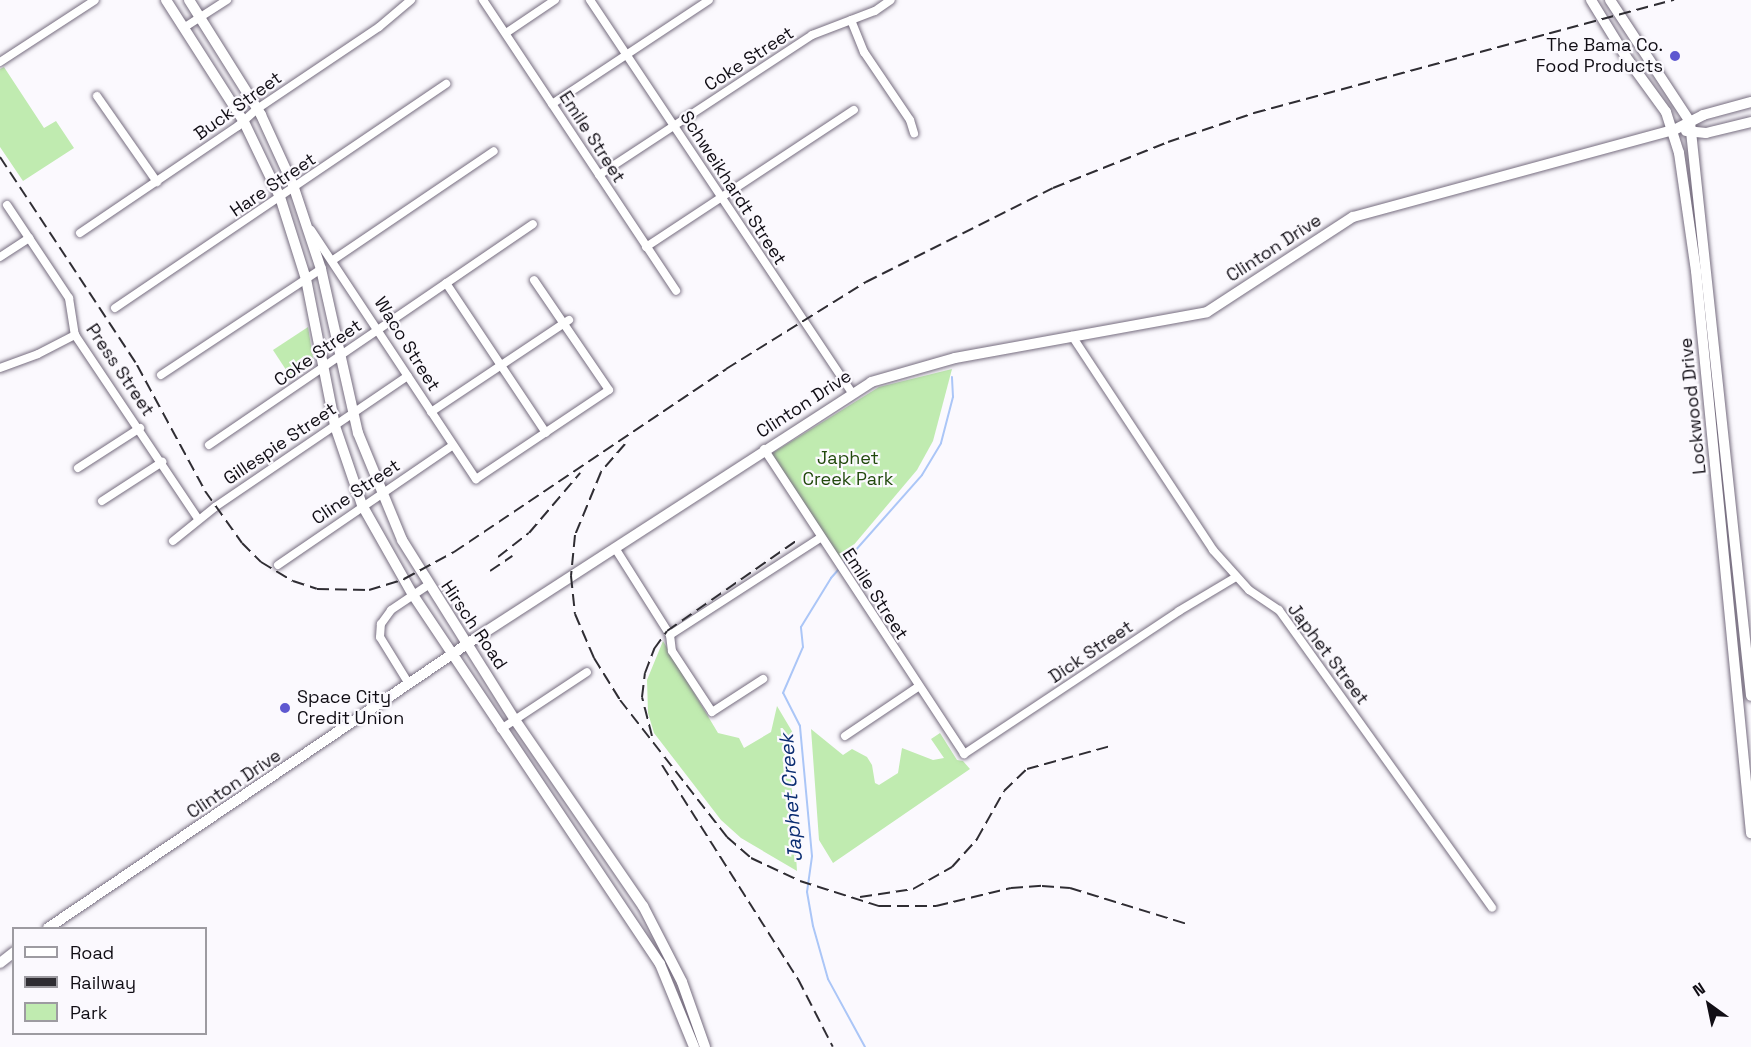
<!DOCTYPE html>
<style>
body{margin:0}
#map{position:relative;width:1751px;height:1047px;overflow:hidden;background:#fbf9fe;font-family:"Space Grotesk",sans-serif}
div>[style]{position:absolute}
[style*='--x']{left:calc(var(--x)*1px);top:calc(var(--y)*1px);width:calc(var(--w)*1px);rotate:calc(var(--a)*1deg)}
.green>*{inset:0;background:#c0ebb0}
.stream>*{height:2px;margin:-1px;padding:0 1px;transform-origin:1px;border-radius:1px;background:#abc6f7}
.roads{filter:drop-shadow(0 0 2px #766d7f) drop-shadow(0 0 2px #766d7f)}
.street>*{height:8px;margin:-4px;padding:0 4px;transform-origin:4px;border-radius:4px;background:#fff}
.secondary>*{height:10px;margin:-5px;padding:0 5px;transform-origin:5px;border-radius:5px;background:#fff}
.rail>*{height:2px;margin-top:-1px;transform-origin:0;background:repeating-linear-gradient(90deg,#2f2d33 0 12px,transparent 0 18px)}
.dots>*{width:16px;height:16px;translate:-50% -50%;box-sizing:border-box;border:3px solid #fbf9fe;border-radius:50%}
span{translate:-50% -50%;white-space:nowrap;text-align:center;line-height:1.15;-webkit-text-stroke:4.5px #fbf9fe;paint-order:stroke}
.poi-label{font-size:18px;color:#110e15}
.right{translate:-100% -50%;text-align:right}
.left{translate:0 -50%;text-align:left}
.street-label{font-size:18px;color:#110e15}
.park-label{font-size:18px;color:#21490c}
.water-label{font-size:20px;color:#0a2c71;font-style:italic}
.legend{position:absolute;left:12px;top:927px;width:195px;height:108px;box-sizing:border-box;background:#fbf9fe;border:2px solid #9d9ba1;margin:0;padding:8px 10px;list-style:none;font-size:18px;color:#110e15}
.legend li{display:flex;align-items:center;gap:12px;height:30px}
.legend b{width:30px;border:2px solid #9d9ba1}
.north{position:absolute;left:1679px;top:975px;width:60px;height:60px;-webkit-text-stroke:4px #fbf9fe;paint-order:stroke;rotate:327deg;font-size:16px;font-weight:700;line-height:24px;text-align:center;color:#110e15}
.north::after{content:'';display:block;margin:auto;width:21px;height:27px;background:#110e15;clip-path:polygon(50% 0,100% 100%,50% 72%,0 100%)}
</style>
<div id="map">
<div class="green">
<div style="clip-path:polygon(4px 67px,44px 128px,56px 121px,74px 148px,23px 181px,0 147px,0 69px)"></div>
<div style="clip-path:polygon(308px 327px,314px 364px,292px 379px,273px 350px)"></div>
<div style="clip-path:polygon(952px 369px,933px 441px,917px 470px,841px 560px,771px 454px,879px 387px)"></div>
<div style="clip-path:polygon(663px 641px,718px 733px,739px 738px,744px 748px,771px 732px,777px 706px,793px 733px,791px 777px,797px 871px,741px 838px,721px 820px,654px 733px,648px 713px,647px 680px)"></div>
<div style="clip-path:polygon(811px 729px,843px 755px,852px 749px,867px 757px,872px 765px,875px 783px,879px 785px,898px 773px,902px 748px,933px 760px,944px 758px,931px 739px,940px 733px,957px 760px,963px 761px,970px 769px,833px 863px,819px 840px)"></div>
</div>
<div class="stream">
<div style="--x:865;--y:1047;--w:77;--a:-118.6"></div>
<div style="--x:828;--y:979;--w:55;--a:-105.8"></div>
<div style="--x:813;--y:926;--w:35;--a:-100"></div>
<div style="--x:807;--y:892;--w:36;--a:-82"></div>
<div style="--x:812;--y:856;--w:131;--a:-95.3"></div>
<div style="--x:800;--y:726;--w:37;--a:-117"></div>
<div style="--x:783;--y:693;--w:50;--a:-66.5"></div>
<div style="--x:803;--y:647;--w:20;--a:-96"></div>
<div style="--x:801;--y:627;--w:57;--a:-58.5"></div>
<div style="--x:831;--y:578;--w:137;--a:-48.5"></div>
<div style="--x:922;--y:475;--w:37;--a:-59"></div>
<div style="--x:941;--y:443;--w:48;--a:-75.4"></div>
<div style="--x:953;--y:397;--w:20;--a:-93"></div>
</div>
<div class="roads">
<div class="street">
<div style="--x:483;--y:0;--w:349;--a:56.4"></div>
<div style="--x:590;--y:0;--w:471;--a:56.3"></div>
<div style="--x:851;--y:20;--w:35;--a:68"></div>
<div style="--x:864;--y:52;--w:82;--a:55.9"></div>
<div style="--x:910;--y:120;--w:14;--a:73"></div>
<div style="--x:185;--y:27;--w:50;--a:-32.7"></div>
<div style="--x:506;--y:33;--w:59;--a:-34"></div>
<div style="--x:0;--y:62;--w:113;--a:-33.1"></div>
<div style="--x:97;--y:96;--w:105;--a:55.1"></div>
<div style="--x:552;--y:104;--w:188;--a:-33.5"></div>
<div style="--x:599;--y:175;--w:255;--a:-33.3"></div>
<div style="--x:812;--y:35;--w:67;--a:-20.9"></div>
<div style="--x:875;--y:11;--w:19;--a:-35"></div>
<div style="--x:7;--y:205;--w:112;--a:56.3"></div>
<div style="--x:69;--y:298;--w:37;--a:81"></div>
<div style="--x:75;--y:335;--w:221;--a:56.2"></div>
<div style="--x:311;--y:230;--w:299;--a:56.5"></div>
<div style="--x:476;--y:479;--w:160;--a:-33.8"></div>
<div style="--x:609;--y:390;--w:133;--a:-124.3"></div>
<div style="--x:80;--y:233;--w:191;--a:-34.1"></div>
<div style="--x:238;--y:126;--w:25;--a:-42"></div>
<div style="--x:257;--y:109;--w:147;--a:-33.9"></div>
<div style="--x:379;--y:27;--w:42;--a:-40.2"></div>
<div style="--x:646;--y:247;--w:249;--a:-33.4"></div>
<div style="--x:0;--y:257;--w:35;--a:-33"></div>
<div style="--x:333;--y:260;--w:194;--a:-34.1"></div>
<div style="--x:446;--y:283;--w:180;--a:56.3"></div>
<div style="--x:115;--y:308;--w:400;--a:-34.1"></div>
<div style="--x:1072;--y:336;--w:256;--a:56.6"></div>
<div style="--x:1213;--y:550;--w:54;--a:48"></div>
<div style="--x:1249;--y:590;--w:36;--a:34"></div>
<div style="--x:1279;--y:610;--w:366;--a:54.4"></div>
<div style="--x:0;--y:368;--w:40;--a:-20.2"></div>
<div style="--x:38;--y:354;--w:42;--a:-27.2"></div>
<div style="--x:161;--y:375;--w:192;--a:-33.5"></div>
<div style="--x:431;--y:412;--w:166;--a:-33.7"></div>
<div style="--x:209;--y:445;--w:392;--a:-34.3"></div>
<div style="--x:764;--y:449;--w:365;--a:56.7"></div>
<div style="--x:964;--y:754;--w:258;--a:-33.6"></div>
<div style="--x:1179;--y:611;--w:66;--a:-30.8"></div>
<div style="--x:78;--y:468;--w:74;--a:-32.8"></div>
<div style="--x:102;--y:501;--w:72;--a:-33"></div>
<div style="--x:173;--y:541;--w:54;--a:-39"></div>
<div style="--x:215;--y:507;--w:233;--a:-34.2"></div>
<div style="--x:615;--y:548;--w:103;--a:57.7"></div>
<div style="--x:670;--y:635;--w:16;--a:83"></div>
<div style="--x:672;--y:651;--w:73;--a:56.7"></div>
<div style="--x:712;--y:712;--w:61;--a:-32.9"></div>
<div style="--x:278;--y:565;--w:212;--a:-34.4"></div>
<div style="--x:670;--y:635;--w:179;--a:-32.9"></div>
<div style="--x:409;--y:684;--w:55;--a:-121.7"></div>
<div style="--x:380;--y:637;--w:13;--a:-86"></div>
<div style="--x:381;--y:624;--w:17;--a:-54"></div>
<div style="--x:391;--y:610;--w:45;--a:-34"></div>
<div style="--x:501;--y:729;--w:103;--a:-33.5"></div>
<div style="--x:845;--y:736;--w:88;--a:-33.9"></div>
</div>
<div class="secondary">
<div style="--x:166;--y:0;--w:145;--a:57.4"></div>
<div style="--x:244;--y:122;--w:83;--a:64.4"></div>
<div style="--x:280;--y:197;--w:86;--a:72.4"></div>
<div style="--x:306;--y:279;--w:150;--a:78.8"></div>
<div style="--x:335;--y:426;--w:83;--a:71.1"></div>
<div style="--x:362;--y:505;--w:103;--a:60.5"></div>
<div style="--x:413;--y:595;--w:444;--a:56.2"></div>
<div style="--x:660;--y:964;--w:90;--a:67.7"></div>
<div style="--x:189;--y:0;--w:136;--a:57.9"></div>
<div style="--x:261;--y:115;--w:77;--a:65.4"></div>
<div style="--x:293;--y:185;--w:89;--a:71.6"></div>
<div style="--x:321;--y:269;--w:168;--a:77.3"></div>
<div style="--x:358;--y:433;--w:116;--a:67.6"></div>
<div style="--x:402;--y:540;--w:213;--a:57.9"></div>
<div style="--x:515;--y:720;--w:226;--a:55.5"></div>
<div style="--x:643;--y:906;--w:85;--a:62.8"></div>
<div style="--x:682;--y:982;--w:69;--a:70.5"></div>
<div style="--x:1591;--y:0;--w:67;--a:58.4"></div>
<div style="--x:1626;--y:57;--w:68;--a:54"></div>
<div style="--x:1666;--y:112;--w:43;--a:72.4"></div>
<div style="--x:1679;--y:153;--w:119;--a:81.8"></div>
<div style="--x:1696;--y:271;--w:565;--a:84.41"></div>
<div style="--x:1610;--y:0;--w:146;--a:56.7"></div>
<div style="--x:1690;--y:122;--w:577;--a:83.93"></div>
<div style="--x:1686;--y:131;--w:20;--a:6"></div>
<div style="--x:1706;--y:133;--w:46;--a:-13.7"></div>
<div style="--x:48;--y:928;--w:521;--a:-34.12"></div>
<div style="--x:479;--y:636;--w:467;--a:-32.9"></div>
<div style="--x:871;--y:382;--w:87;--a:-15.9"></div>
<div style="--x:955;--y:358;--w:256;--a:-10.3"></div>
<div style="--x:1207;--y:312;--w:174;--a:-33.1"></div>
<div style="--x:1353;--y:217;--w:333;--a:-15.2"></div>
<div style="--x:1674;--y:130;--w:33;--a:-27"></div>
<div style="--x:1703;--y:115;--w:50;--a:-15.2"></div>
<div style="--x:0;--y:963;--w:18;--a:-38"></div>
</div>
</div>
<div class="rail">
<div style="--x:0;--y:157;--w:249;--a:56.6"></div>
<div style="--x:137;--y:365;--w:143;--a:61.6"></div>
<div style="--x:205;--y:491;--w:64;--a:54.6"></div>
<div style="--x:242;--y:543;--w:27;--a:45"></div>
<div style="--x:261;--y:562;--w:37;--a:31"></div>
<div style="--x:293;--y:581;--w:25;--a:18"></div>
<div style="--x:317;--y:589;--w:52;--a:1.1"></div>
<div style="--x:369;--y:590;--w:37;--a:-17"></div>
<div style="--x:404;--y:579;--w:57;--a:-28.4"></div>
<div style="--x:454;--y:552;--w:328;--a:-33.9"></div>
<div style="--x:726;--y:369;--w:165;--a:-31.9"></div>
<div style="--x:866;--y:282;--w:209;--a:-26.7"></div>
<div style="--x:1053;--y:188;--w:124;--a:-21.8"></div>
<div style="--x:1168;--y:142;--w:91;--a:-18.6"></div>
<div style="--x:1254;--y:113;--w:435;--a:-15.1"></div>
<div style="--x:625;--y:444;--w:37;--a:131"></div>
<div style="--x:601;--y:472;--w:68;--a:112.4"></div>
<div style="--x:575;--y:535;--w:41;--a:95.6"></div>
<div style="--x:571;--y:576;--w:38;--a:84"></div>
<div style="--x:575;--y:614;--w:48;--a:66.6"></div>
<div style="--x:594;--y:658;--w:49;--a:58.2"></div>
<div style="--x:620;--y:700;--w:174;--a:52"></div>
<div style="--x:727;--y:837;--w:32;--a:41"></div>
<div style="--x:751;--y:858;--w:54;--a:25.1"></div>
<div style="--x:800;--y:881;--w:83;--a:17.6"></div>
<div style="--x:879;--y:906;--w:57;--a:0"></div>
<div style="--x:936;--y:906;--w:77;--a:-13.5"></div>
<div style="--x:1011;--y:888;--w:31;--a:-4"></div>
<div style="--x:1042;--y:886;--w:28;--a:4"></div>
<div style="--x:1070;--y:888;--w:122;--a:17.1"></div>
<div style="--x:498;--y:557;--w:39;--a:-38"></div>
<div style="--x:529;--y:533;--w:79;--a:-49.6"></div>
<div style="--x:490;--y:571;--w:27;--a:-34"></div>
<div style="--x:652;--y:736;--w:40;--a:-104.4"></div>
<div style="--x:642;--y:697;--w:24;--a:-83"></div>
<div style="--x:645;--y:673;--w:26;--a:-69"></div>
<div style="--x:654;--y:649;--w:22;--a:-54"></div>
<div style="--x:667;--y:631;--w:157;--a:-34.9"></div>
<div style="--x:662;--y:765;--w:254;--a:57.6"></div>
<div style="--x:798;--y:979;--w:76;--a:62.8"></div>
<div style="--x:860;--y:897;--w:54;--a:-8.6"></div>
<div style="--x:913;--y:889;--w:45;--a:-29.4"></div>
<div style="--x:952;--y:867;--w:38;--a:-48"></div>
<div style="--x:977;--y:839;--w:55;--a:-60.6"></div>
<div style="--x:1004;--y:791;--w:32;--a:-44"></div>
<div style="--x:1027;--y:769;--w:90;--a:-15.4"></div>
</div>
<div class="dots">
<div style="left:1675px;top:56px;background:#5e58d0"></div>
<div style="left:285px;top:708px;background:#5e58d0"></div>
</div>
<div class="poi-label">
<span class="right" style="left:1663px;top:56px">The Bama Co.<br>Food Products</span>
<span class="left" style="left:297px;top:708px">Space City<br>Credit Union</span>
</div>
<div class="street-label">
<span style="left:749px;top:59px;rotate:-33deg">Coke Street</span>
<span style="left:238px;top:106px;rotate:-36deg">Buck Street</span>
<span style="left:592px;top:137px;rotate:57deg">Emile Street</span>
<span style="left:273px;top:185px;rotate:-34deg">Hare Street</span>
<span style="left:733px;top:188px;rotate:57deg">Schweikhardt Street</span>
<span style="left:1274px;top:248px;rotate:-33deg">Clinton Drive</span>
<span style="left:407px;top:344px;rotate:58deg">Waco Street</span>
<span style="left:318px;top:353px;rotate:-35deg">Coke Street</span>
<span style="left:120px;top:370px;rotate:56deg">Press Street</span>
<span style="left:804px;top:404px;rotate:-33deg">Clinton Drive</span>
<span style="left:1693px;top:406px;rotate:-96deg">Lockwood Drive</span>
<span style="left:280px;top:444px;rotate:-34deg">Gillespie Street</span>
<span style="left:356px;top:492px;rotate:-34deg">Cline Street</span>
<span style="left:875px;top:594px;rotate:57deg">Emile Street</span>
<span style="left:474px;top:625px;rotate:56deg">Hirsch Road</span>
<span style="left:1091px;top:652px;rotate:-34deg">Dick Street</span>
<span style="left:1328px;top:654px;rotate:53deg">Japhet Street</span>
<span style="left:234px;top:784px;rotate:-34deg">Clinton Drive</span>
</div>
<div class="park-label">
<span style="left:848px;top:469px">Japhet<br>Creek Park</span>
</div>
<div class="water-label">
<span style="left:791px;top:798px;rotate:-94deg">Japhet Creek</span>
</div>
<ul class="legend">
<li><b style="height:8px;background:#fff"></b>Road</li>
<li><b style="height:8px;background:#2f2d33"></b>Railway</li>
<li><b style="height:16px;background:#c0ebb0"></b>Park</li>
</ul>
<div class="north">N</div>
</div>
